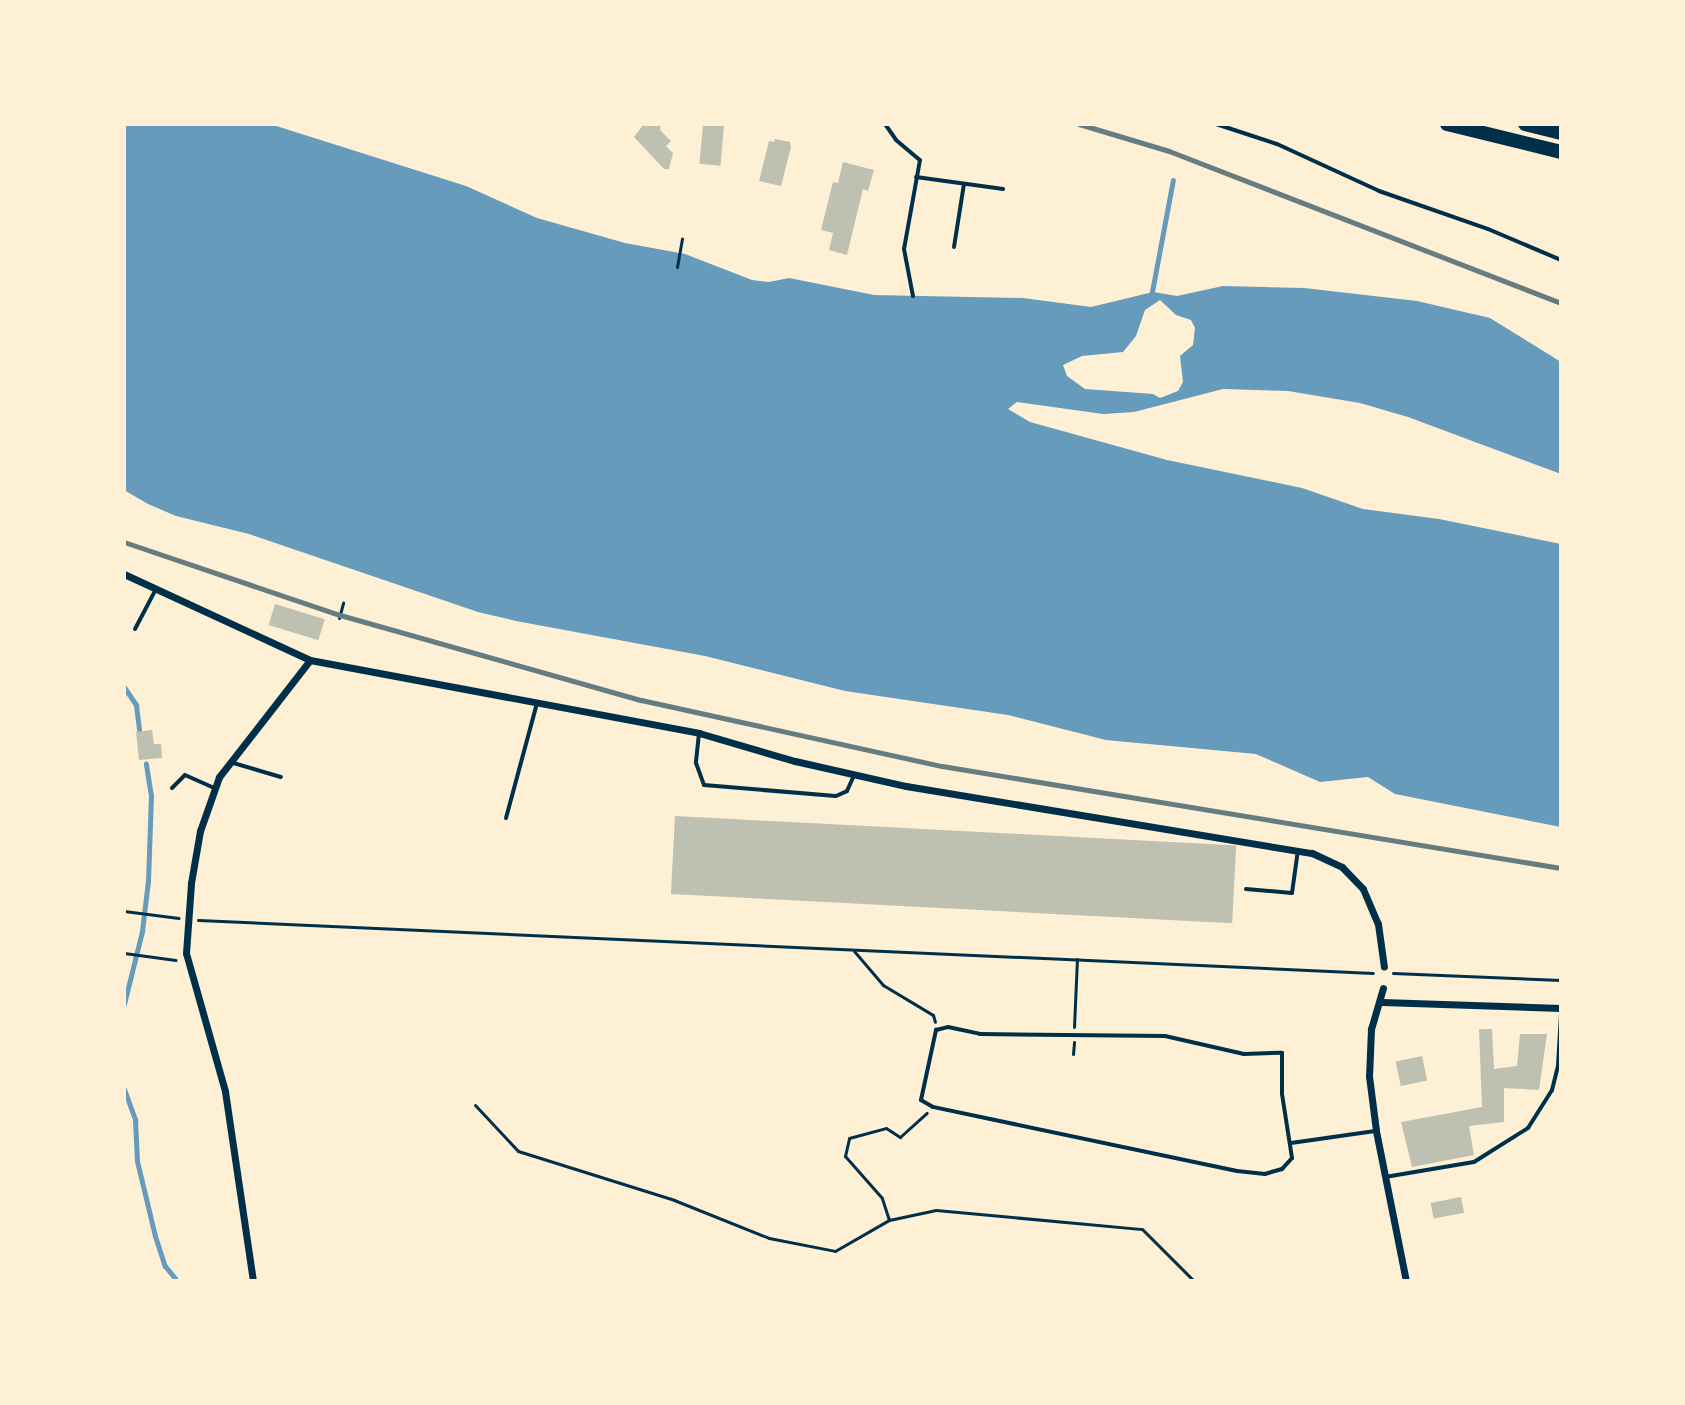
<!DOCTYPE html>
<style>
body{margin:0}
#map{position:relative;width:1685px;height:1405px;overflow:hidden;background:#fdf0d5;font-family:"Work Sans",sans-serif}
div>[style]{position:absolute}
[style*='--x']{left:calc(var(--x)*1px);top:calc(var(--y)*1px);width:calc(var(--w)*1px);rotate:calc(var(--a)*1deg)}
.water>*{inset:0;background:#669bbc}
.stream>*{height:5px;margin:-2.5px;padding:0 2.5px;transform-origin:2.5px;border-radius:2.5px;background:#669bbc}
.building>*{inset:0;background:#bec0b2;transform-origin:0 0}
.path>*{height:3px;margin:-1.5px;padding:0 1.5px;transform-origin:1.5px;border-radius:1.5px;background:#003049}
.service>*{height:4px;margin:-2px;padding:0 2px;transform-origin:2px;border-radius:2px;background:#003049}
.minor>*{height:7px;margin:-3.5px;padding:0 3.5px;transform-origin:3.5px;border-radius:3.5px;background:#003049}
.motorway>*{height:14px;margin:-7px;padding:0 7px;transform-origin:7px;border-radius:7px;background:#003049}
.rail>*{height:5px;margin:-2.5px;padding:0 2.5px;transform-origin:2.5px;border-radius:2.5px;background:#657d81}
span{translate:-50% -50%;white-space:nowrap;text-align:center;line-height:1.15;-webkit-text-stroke:6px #fdf0d5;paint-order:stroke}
.frame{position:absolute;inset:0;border:126px solid #fdf0d5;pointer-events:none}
</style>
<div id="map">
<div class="water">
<div style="clip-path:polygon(evenodd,124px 124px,270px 124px,466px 186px,537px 218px,625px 243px,685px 254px,752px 280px,769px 282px,789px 278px,874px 295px,1023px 298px,1091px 307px,1153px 292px,1177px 296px,1223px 286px,1304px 288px,1417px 301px,1490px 318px,1561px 362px,1561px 474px,1408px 417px,1360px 403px,1288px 391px,1223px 389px,1134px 412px,1103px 414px,1017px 402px,1008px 409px,1030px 422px,1167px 460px,1302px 488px,1363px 509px,1439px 519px,1561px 544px,1561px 827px,1395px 794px,1368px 777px,1320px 782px,1256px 754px,1106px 740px,1008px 715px,845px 691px,705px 656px,516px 621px,478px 612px,249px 534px,176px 516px,148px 504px,124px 490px,124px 124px,1160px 300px,1176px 315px,1191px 320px,1195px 328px,1193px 345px,1180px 356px,1183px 382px,1178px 391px,1160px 398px,1153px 394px,1085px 389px,1067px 376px,1063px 365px,1082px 356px,1123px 352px,1136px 336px,1145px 310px,1160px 300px)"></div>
</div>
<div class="stream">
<div style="--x:1151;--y:297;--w:119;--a:-79.4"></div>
<div style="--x:124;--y:687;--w:22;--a:56"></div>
<div style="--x:136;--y:705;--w:25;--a:83"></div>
<div style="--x:124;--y:1004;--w:75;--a:-76.1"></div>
<div style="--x:142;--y:931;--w:50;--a:-83.2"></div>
<div style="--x:148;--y:881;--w:85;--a:-88"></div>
<div style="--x:151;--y:796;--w:33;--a:-99"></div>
<div style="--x:124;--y:1089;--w:33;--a:70"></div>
<div style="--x:135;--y:1120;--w:41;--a:87.2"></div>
<div style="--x:137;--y:1161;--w:77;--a:76.5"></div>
<div style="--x:155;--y:1236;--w:32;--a:72"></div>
<div style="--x:165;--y:1266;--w:19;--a:51"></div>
</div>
<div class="building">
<div style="clip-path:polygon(644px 124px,661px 124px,660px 130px,671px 141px,666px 146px,673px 153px,669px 169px,664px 169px,634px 137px)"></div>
<div style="left:703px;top:124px;width:21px;height:40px;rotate:5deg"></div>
<div style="clip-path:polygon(775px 139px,790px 142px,791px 147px,781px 186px,759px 181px,769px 141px,774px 142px)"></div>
<div style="clip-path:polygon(843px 162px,874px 170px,868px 191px,863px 189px,847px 255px,829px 250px,833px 233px,821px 230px,833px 182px,838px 183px)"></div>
<div style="left:275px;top:604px;width:52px;height:22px;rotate:17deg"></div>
<div style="clip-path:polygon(152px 730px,154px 744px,161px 744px,162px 758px,139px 760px,136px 732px)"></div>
<div style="left:675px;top:816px;width:562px;height:78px;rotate:3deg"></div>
<div style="clip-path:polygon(1479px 1029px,1492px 1029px,1494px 1069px,1517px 1066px,1520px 1034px,1547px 1034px,1539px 1090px,1504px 1088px,1504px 1122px,1469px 1126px,1474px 1155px,1412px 1167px,1401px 1122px,1482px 1107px)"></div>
<div style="left:1422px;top:1056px;width:25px;height:27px;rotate:78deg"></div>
<div style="left:1461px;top:1197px;width:16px;height:31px;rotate:79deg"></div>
</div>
<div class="path">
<div style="--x:677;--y:267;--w:29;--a:-80"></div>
<div style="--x:339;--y:618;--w:16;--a:-75"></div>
<div style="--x:124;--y:911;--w:55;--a:7.3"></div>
<div style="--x:198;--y:920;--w:1176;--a:2.58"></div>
<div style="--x:854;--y:951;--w:45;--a:49.5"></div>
<div style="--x:883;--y:985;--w:58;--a:31"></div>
<div style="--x:933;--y:1015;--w:7;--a:74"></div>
<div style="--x:124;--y:953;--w:52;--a:7.7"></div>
<div style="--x:1393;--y:973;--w:168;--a:2.4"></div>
<div style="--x:1074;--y:1027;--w:68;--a:-87.5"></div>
<div style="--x:1073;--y:1054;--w:12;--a:-85"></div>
<div style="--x:475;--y:1105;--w:63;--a:46.9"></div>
<div style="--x:518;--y:1151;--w:164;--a:17.4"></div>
<div style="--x:674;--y:1200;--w:102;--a:21.8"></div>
<div style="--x:769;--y:1238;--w:67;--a:11.1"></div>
<div style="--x:835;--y:1251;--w:62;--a:-29.9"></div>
<div style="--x:889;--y:1220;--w:23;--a:-108"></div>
<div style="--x:882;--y:1198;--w:56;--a:-131.4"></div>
<div style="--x:845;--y:1156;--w:18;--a:-77"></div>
<div style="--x:849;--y:1138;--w:38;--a:-15"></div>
<div style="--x:886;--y:1128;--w:17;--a:33"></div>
<div style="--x:900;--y:1137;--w:36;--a:-42"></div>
<div style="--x:889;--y:1220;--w:48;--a:-12"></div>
<div style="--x:936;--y:1210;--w:207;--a:5.3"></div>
<div style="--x:1142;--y:1229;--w:74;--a:45"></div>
</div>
<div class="service">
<div style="--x:885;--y:124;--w:19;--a:55"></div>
<div style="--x:896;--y:140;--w:31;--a:40"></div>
<div style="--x:920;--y:160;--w:90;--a:100.2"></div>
<div style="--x:904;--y:249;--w:48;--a:79.2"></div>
<div style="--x:1216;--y:124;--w:64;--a:18.2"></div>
<div style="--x:1277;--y:144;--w:112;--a:24.7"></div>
<div style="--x:1379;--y:191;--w:115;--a:19.2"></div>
<div style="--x:1488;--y:229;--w:79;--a:23"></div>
<div style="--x:916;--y:177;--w:88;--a:7.9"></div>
<div style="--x:954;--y:247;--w:64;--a:-81"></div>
<div style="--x:135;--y:629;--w:45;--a:-62.3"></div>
<div style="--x:699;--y:733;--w:30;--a:96"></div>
<div style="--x:696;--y:763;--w:23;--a:70"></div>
<div style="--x:704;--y:785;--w:132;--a:4.8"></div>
<div style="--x:836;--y:796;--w:12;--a:-24"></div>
<div style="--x:847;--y:791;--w:17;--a:-66"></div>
<div style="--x:230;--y:762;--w:53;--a:16.4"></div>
<div style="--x:172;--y:788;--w:18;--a:-45"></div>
<div style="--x:185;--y:775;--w:32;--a:24"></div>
<div style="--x:506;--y:818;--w:119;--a:-74.9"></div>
<div style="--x:1246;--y:889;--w:46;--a:5"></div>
<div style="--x:1292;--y:893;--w:43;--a:-82.1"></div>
<div style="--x:948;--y:1027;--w:33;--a:12"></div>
<div style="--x:980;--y:1034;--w:185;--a:0.6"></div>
<div style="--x:1165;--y:1036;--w:81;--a:12.8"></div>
<div style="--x:1244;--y:1054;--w:38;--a:-2"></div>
<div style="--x:1282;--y:1053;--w:41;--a:90"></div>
<div style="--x:1282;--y:1094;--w:65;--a:81.1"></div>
<div style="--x:1292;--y:1158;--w:15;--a:132"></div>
<div style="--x:1282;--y:1169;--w:18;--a:164"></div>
<div style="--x:1265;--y:1174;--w:28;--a:-174"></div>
<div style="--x:1237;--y:1171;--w:311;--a:-168.1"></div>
<div style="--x:933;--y:1107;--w:14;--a:-150"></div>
<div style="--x:921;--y:1100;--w:72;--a:-77.9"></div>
<div style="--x:936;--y:1030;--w:12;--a:-14"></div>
<div style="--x:1291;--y:1143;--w:85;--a:-8.1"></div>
<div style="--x:1385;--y:1177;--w:90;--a:-9.6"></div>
<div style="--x:1474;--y:1162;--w:64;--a:-32.2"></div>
<div style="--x:1528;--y:1128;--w:45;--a:-57.7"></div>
<div style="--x:1552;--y:1090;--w:25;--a:-76"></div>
<div style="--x:1558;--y:1066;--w:52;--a:-86.7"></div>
</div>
<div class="minor">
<div style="--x:124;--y:574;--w:205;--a:24.8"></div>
<div style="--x:310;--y:660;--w:396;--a:10.6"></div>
<div style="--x:699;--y:733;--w:100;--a:16.3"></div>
<div style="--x:795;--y:761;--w:114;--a:12.7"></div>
<div style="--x:906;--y:786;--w:411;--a:9.4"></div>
<div style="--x:1312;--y:853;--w:33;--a:25"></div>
<div style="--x:1342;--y:867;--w:30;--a:46"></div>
<div style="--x:1363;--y:889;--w:38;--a:67"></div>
<div style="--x:1378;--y:924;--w:43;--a:82.1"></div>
<div style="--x:1383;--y:988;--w:43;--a:106.3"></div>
<div style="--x:1371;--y:1029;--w:47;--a:92.4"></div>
<div style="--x:1369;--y:1076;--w:55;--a:82.7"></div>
<div style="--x:1376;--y:1131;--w:153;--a:78.7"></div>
<div style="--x:1382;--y:1002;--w:179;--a:1.9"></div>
<div style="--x:253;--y:1281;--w:192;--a:-98.4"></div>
<div style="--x:225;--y:1091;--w:143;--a:-105.8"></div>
<div style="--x:186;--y:953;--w:70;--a:-85.9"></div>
<div style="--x:191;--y:883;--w:53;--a:-80.2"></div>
<div style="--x:200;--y:831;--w:57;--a:-70.6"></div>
<div style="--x:219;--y:777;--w:148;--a:-52.1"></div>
</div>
<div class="motorway">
<div style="--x:1447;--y:124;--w:117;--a:13.8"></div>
<div style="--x:1525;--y:124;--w:37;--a:14"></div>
</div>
<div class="rail">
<div style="--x:1079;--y:124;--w:94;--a:16.7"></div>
<div style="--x:1169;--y:151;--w:420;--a:21.2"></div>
<div style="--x:124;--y:542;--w:228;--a:18.7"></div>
<div style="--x:340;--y:615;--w:313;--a:15.8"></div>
<div style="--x:641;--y:700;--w:308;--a:12.4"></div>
<div style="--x:942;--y:766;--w:627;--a:9.36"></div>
</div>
<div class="frame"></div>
</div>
